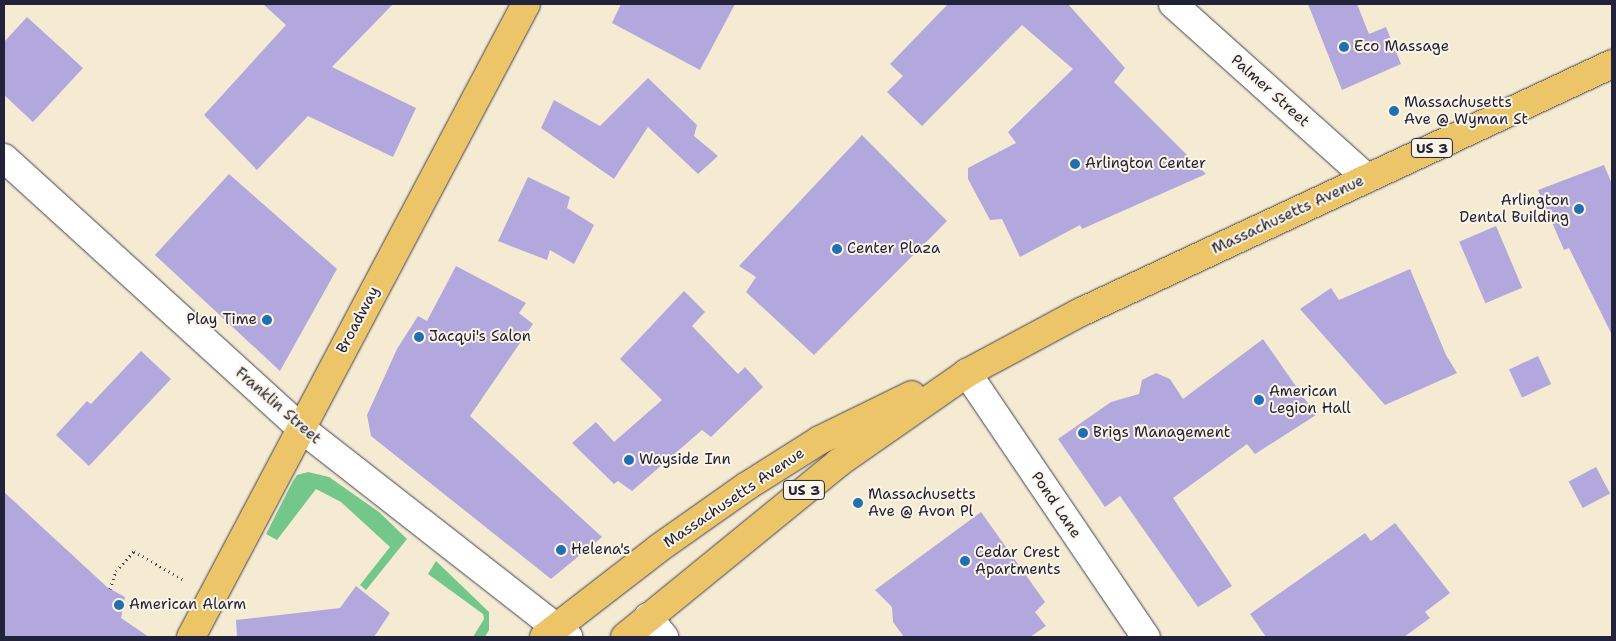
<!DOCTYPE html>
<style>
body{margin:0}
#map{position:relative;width:1616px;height:641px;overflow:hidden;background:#f5ebd3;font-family:"Shantell Sans",sans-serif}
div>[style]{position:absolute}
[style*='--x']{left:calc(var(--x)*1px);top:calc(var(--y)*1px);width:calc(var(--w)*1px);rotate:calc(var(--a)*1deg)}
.green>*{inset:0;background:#74c78a}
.building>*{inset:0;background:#b3a8dd;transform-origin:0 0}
.path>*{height:3px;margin-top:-1.5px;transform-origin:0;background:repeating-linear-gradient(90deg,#424052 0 1px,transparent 0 5px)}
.roads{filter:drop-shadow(0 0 1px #424052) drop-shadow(0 0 1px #424052)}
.street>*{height:28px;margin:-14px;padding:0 14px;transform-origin:14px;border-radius:14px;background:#fff}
.primary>*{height:28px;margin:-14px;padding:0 14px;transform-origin:14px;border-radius:14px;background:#edc569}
.highway>*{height:28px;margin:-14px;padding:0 14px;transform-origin:14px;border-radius:14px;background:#edc569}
.dots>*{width:14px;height:14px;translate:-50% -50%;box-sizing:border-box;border:2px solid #fcf5e5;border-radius:50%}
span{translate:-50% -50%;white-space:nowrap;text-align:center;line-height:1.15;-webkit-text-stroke:4px #fcf5e5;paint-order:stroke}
.shield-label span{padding:1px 4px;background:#fcf5e5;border:1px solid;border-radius:4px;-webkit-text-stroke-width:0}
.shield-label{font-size:14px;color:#22223b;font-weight:700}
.poi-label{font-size:15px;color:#22223b}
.left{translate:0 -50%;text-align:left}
.right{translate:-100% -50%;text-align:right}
.street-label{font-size:15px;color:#22223b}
.frame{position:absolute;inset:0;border:5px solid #22223b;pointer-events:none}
</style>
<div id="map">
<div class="green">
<div style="clip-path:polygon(308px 472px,329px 477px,379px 512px,407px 539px,366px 590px,360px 585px,390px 547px,341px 502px,316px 489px,277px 540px,266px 534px,293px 481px,297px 475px)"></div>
<div style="clip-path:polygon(436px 561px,489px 612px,489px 630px,485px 637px,473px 637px,484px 619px,483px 614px,428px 574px)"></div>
</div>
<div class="building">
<div style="clip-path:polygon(263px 4px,393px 4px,332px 67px,416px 108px,393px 157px,308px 116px,257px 170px,204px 115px,286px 25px)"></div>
<div style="clip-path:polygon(621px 4px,735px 4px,700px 70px,612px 23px)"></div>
<div style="clip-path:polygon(948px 4px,1068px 4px,1125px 68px,1114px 82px,1206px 174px,1082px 229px,1080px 225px,1020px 257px,1002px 219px,990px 220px,968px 179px,968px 168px,1016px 143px,1008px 132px,1073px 69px,1022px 25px,922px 126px,887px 92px,903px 76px,890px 64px)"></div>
<div style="clip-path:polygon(1308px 4px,1357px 4px,1369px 34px,1386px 27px,1401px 64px,1342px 90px)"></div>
<div style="clip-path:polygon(27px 17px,83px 68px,33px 122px,4px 95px,4px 42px)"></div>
<div style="clip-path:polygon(648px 78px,697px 125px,694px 136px,718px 156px,698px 174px,648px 127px,614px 179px,541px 128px,554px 100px,600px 126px)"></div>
<div style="clip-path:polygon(862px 135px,947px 221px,814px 355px,746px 292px,756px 277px,739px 266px)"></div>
<div style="clip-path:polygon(1604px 165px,1612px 184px,1612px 335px,1569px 248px,1564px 250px,1538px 190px)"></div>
<div style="clip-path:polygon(229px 174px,337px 269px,280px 371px,155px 255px)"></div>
<div style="clip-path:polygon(528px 177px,570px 197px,567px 208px,594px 225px,574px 264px,550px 250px,547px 260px,498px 241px)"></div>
<div style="left:1496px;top:226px;width:67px;height:40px;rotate:67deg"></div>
<div style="clip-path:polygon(456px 266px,526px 303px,519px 313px,533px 324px,470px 416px,602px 537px,551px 579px,371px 436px,367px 415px,397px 349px,418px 316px,427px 321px)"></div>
<div style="clip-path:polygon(1410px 269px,1446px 355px,1457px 373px,1385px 405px,1300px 309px,1331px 288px,1339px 300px)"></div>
<div style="clip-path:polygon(684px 291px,705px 312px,692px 326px,738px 374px,745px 367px,763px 387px,711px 437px,702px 430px,632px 491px,618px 481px,614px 484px,572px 443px,596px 422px,614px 442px,662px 400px,620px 359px)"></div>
<div style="clip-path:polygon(1263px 339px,1316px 415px,1255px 454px,1247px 444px,1173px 498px,1232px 586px,1198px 607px,1120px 496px,1105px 507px,1058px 439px,1111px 402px,1139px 394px,1142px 380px,1156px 373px,1170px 379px,1183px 399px)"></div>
<div style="clip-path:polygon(141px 351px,171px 379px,89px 466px,56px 435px,87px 401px,91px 404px)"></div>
<div style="left:1538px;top:356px;width:31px;height:32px;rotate:65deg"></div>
<div style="left:1596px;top:467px;width:30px;height:31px;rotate:62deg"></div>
<div style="clip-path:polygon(4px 492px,107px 587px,125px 597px,121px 618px,149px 637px,4px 637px)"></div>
<div style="clip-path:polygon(981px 512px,1045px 602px,1035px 612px,1046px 626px,1030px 637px,904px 637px,893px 622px,892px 607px,875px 590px)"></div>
<div style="clip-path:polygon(1395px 523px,1450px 593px,1425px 612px,1430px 618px,1404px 637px,1266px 637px,1250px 614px,1365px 533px,1371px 541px)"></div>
<div style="clip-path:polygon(356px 586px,390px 613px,374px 637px,237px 637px,236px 620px,340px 608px)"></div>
</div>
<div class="path">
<div style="--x:110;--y:589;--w:19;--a:-72"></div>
<div style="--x:116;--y:571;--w:27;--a:-48"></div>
<div style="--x:134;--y:551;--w:56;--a:30.3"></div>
</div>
<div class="roads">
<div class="street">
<div style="--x:1173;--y:4;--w:261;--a:41.9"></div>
<div style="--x:4;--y:158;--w:403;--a:42.3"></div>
<div style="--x:302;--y:429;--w:338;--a:38"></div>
<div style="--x:967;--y:373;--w:319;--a:55.9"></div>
<div style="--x:648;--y:617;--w:26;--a:51"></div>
</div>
<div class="primary">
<div style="--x:191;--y:637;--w:716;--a:-62.11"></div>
</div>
<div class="highway">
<div style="--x:544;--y:637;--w:145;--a:-37.7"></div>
<div style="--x:659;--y:548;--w:108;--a:-35.2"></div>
<div style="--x:747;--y:486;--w:86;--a:-32.2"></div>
<div style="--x:820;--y:440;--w:102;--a:-26.1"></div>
<div style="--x:625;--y:637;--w:275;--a:-39.2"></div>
<div style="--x:838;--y:463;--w:157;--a:-34.9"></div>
<div style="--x:967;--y:373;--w:129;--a:-28.2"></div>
<div style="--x:1081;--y:312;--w:586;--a:-25.03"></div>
</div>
</div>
<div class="dots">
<div style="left:1344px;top:47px;background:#1f6fb2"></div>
<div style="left:1394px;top:111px;background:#1f6fb2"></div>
<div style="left:1075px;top:164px;background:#1f6fb2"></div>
<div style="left:1579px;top:209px;background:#1f6fb2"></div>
<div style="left:837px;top:249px;background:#1f6fb2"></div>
<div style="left:267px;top:320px;background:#1f6fb2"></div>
<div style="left:419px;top:337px;background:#1f6fb2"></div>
<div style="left:1259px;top:400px;background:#1f6fb2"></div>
<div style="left:1083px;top:433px;background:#1f6fb2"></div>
<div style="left:629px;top:460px;background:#1f6fb2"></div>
<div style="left:858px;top:503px;background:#1f6fb2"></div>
<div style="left:561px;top:550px;background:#1f6fb2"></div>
<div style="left:965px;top:561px;background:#1f6fb2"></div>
<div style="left:119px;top:605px;background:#1f6fb2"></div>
</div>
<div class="shield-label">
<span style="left:1432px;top:148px">US 3</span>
<span style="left:804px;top:490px">US 3</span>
</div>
<div class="poi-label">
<span class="left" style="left:1354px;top:47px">Eco Massage</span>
<span class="left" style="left:1404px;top:111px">Massachusetts<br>Ave @ Wyman St</span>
<span class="left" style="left:1085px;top:164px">Arlington Center</span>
<span class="right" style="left:1569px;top:209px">Arlington<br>Dental Building</span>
<span class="left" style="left:847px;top:249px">Center Plaza</span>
<span class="right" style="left:257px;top:320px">Play Time</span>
<span class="left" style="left:429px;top:337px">Jacqui's Salon</span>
<span class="left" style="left:1269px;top:400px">American<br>Legion Hall</span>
<span class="left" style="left:1093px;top:433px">Brigs Management</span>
<span class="left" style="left:639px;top:460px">Wayside Inn</span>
<span class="left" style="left:868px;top:503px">Massachusetts<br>Ave @ Avon Pl</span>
<span class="left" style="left:571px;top:550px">Helena's</span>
<span class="left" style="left:975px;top:561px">Cedar Crest<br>Apartments</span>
<span class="left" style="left:129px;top:605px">American Alarm</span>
</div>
<div class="street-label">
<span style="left:1270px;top:91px;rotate:42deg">Palmer Street</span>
<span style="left:1288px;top:215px;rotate:-25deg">Massachusetts Avenue</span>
<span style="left:358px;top:320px;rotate:-62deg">Broadway</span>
<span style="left:278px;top:406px;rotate:41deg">Franklin Street</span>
<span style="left:734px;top:498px;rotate:-34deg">Massachusetts Avenue</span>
<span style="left:1056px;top:505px;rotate:56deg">Pond Lane</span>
</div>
<div class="frame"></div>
</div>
